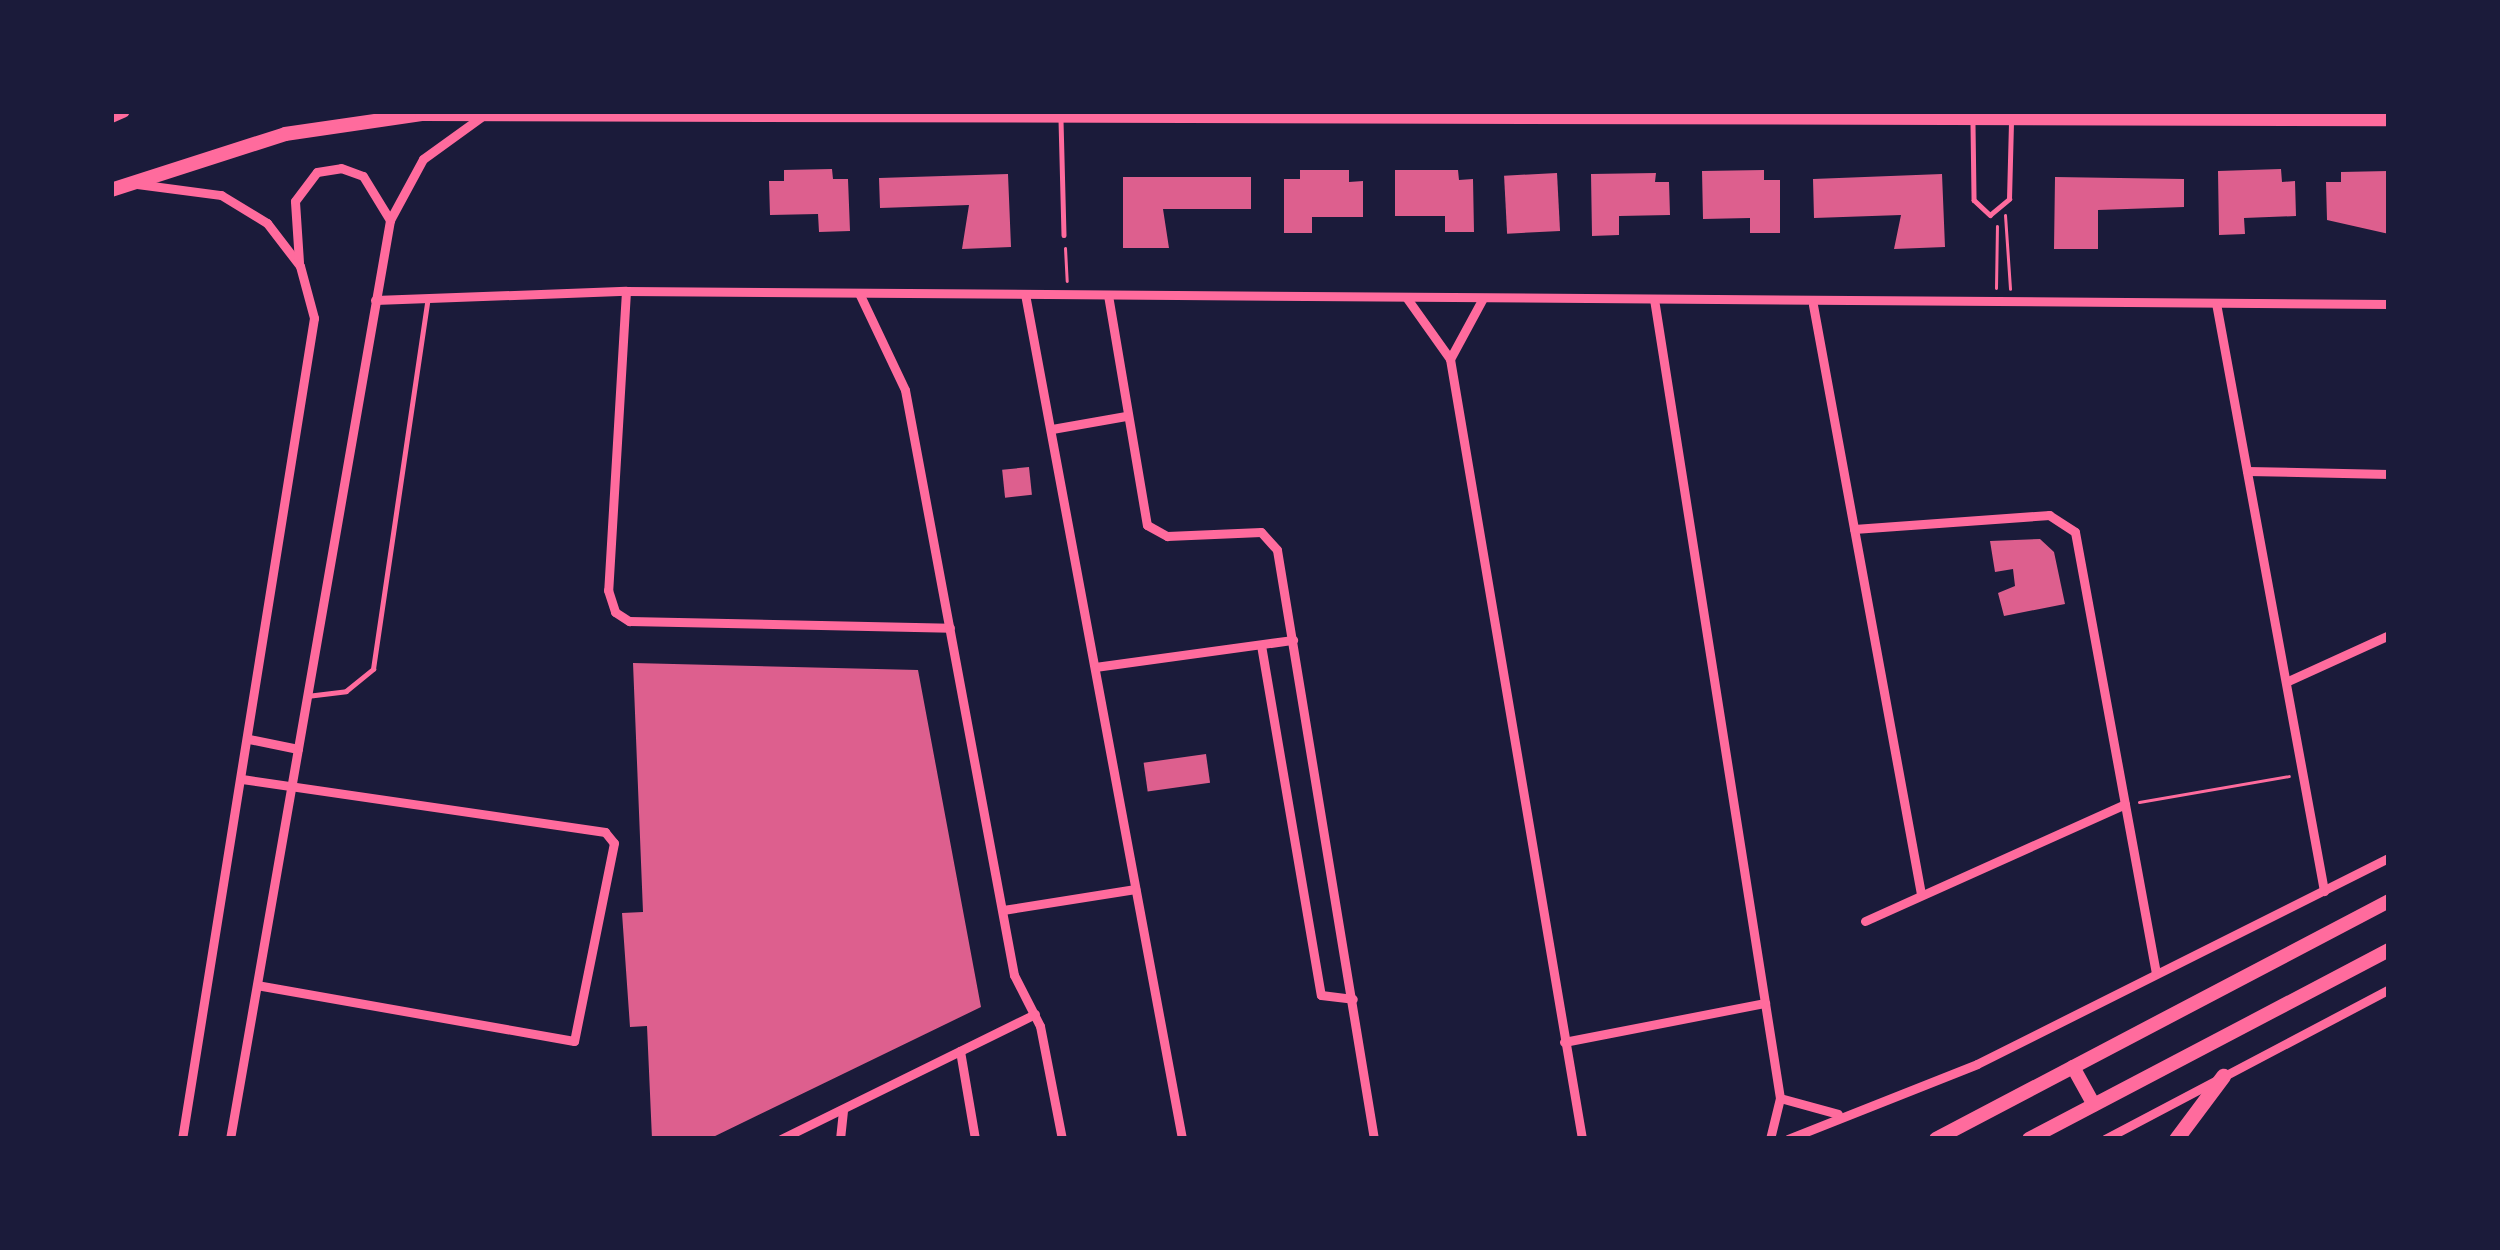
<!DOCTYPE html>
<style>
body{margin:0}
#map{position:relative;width:2500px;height:1250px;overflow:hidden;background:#1b1b3a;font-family:"Sofia Sans Condensed",sans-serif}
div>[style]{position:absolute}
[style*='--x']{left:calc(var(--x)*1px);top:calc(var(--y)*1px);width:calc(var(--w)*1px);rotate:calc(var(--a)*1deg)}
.building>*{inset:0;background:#dd5f8e;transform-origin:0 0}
.path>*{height:3px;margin:-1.5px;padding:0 1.5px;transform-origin:1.5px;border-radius:1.5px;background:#ff6b9d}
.service>*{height:4.5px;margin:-2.25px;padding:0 2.25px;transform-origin:2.25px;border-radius:2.25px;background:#ff6b9d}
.minor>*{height:9px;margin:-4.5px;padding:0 4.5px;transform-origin:4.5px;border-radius:4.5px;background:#ff6b9d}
.secondary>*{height:14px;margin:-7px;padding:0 7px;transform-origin:7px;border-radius:7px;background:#ff6b9d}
.primary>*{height:15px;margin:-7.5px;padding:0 7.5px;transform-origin:7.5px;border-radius:7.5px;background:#ff6b9d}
span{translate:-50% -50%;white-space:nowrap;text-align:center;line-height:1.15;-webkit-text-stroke:9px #1b1b3a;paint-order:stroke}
.frame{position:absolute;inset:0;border:114px solid #1b1b3a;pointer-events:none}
</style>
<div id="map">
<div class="building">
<div style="clip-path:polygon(832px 169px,833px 179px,848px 179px,850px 231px,819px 232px,818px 214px,770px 215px,769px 181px,784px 181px,784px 170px)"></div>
<div style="clip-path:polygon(2281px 169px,2282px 182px,2295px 181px,2296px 216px,2244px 218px,2245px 234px,2219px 235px,2218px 171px)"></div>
<div style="clip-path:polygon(1300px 170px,1349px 170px,1349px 182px,1363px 181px,1363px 217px,1312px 217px,1312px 233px,1284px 233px,1284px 179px,1300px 179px)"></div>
<div style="clip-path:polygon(1395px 170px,1458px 170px,1459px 180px,1473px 179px,1474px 232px,1445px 232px,1445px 216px,1395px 216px)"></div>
<div style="clip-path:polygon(1764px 170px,1764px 180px,1780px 180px,1780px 233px,1750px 233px,1750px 218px,1703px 219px,1702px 171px)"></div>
<div style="clip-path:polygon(2388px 171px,2389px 234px,2327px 220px,2326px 182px,2341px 182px,2341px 172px)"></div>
<div style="left:1557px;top:173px;width:58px;height:53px;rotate:87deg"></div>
<div style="clip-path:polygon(1656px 173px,1655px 182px,1669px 182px,1670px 215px,1619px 216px,1619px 235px,1592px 236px,1591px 174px)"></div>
<div style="clip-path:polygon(1008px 174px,1011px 247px,962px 249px,969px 205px,880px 208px,879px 178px)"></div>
<div style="clip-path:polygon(1942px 174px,1945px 247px,1894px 249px,1901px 215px,1814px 218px,1813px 179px)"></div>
<div style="clip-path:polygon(1123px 177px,1251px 177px,1251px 209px,1163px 209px,1169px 248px,1123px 248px)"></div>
<div style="clip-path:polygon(2055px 177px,2184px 179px,2184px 207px,2098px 210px,2098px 249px,2054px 249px)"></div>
<div style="left:1029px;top:467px;width:28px;height:27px;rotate:84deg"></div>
<div style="clip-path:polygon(2040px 539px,2054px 552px,2065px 604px,2004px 616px,1998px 593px,2015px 586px,2013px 569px,1995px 572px,1990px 541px)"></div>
<div style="clip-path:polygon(633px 663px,918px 670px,981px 1007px,709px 1139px,652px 1139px,647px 1026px,630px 1027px,622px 913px,643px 912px)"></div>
<div style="left:1206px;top:754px;width:29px;height:63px;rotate:82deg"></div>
</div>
<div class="path">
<div style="--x:2005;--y:215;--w:74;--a:86.1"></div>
<div style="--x:1065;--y:248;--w:33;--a:87"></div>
<div style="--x:1996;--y:288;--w:62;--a:-89.1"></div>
<div style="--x:2139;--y:802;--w:152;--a:-9.8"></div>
</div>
<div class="service">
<div style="--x:1061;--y:120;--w:115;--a:88.5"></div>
<div style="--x:1973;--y:124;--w:76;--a:89.2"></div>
<div style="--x:1974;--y:200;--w:22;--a:43"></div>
<div style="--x:1990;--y:215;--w:25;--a:-40"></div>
<div style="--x:2009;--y:199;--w:77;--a:-88.5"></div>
<div style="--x:307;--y:696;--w:39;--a:-7"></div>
<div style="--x:346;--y:691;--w:35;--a:-39"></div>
<div style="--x:373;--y:669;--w:375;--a:-81.6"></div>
</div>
<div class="minor">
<div style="--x:137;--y:184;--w:85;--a:7.5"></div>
<div style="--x:221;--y:195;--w:54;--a:31.3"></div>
<div style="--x:267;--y:223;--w:54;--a:52.5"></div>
<div style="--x:300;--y:266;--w:54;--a:74.9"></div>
<div style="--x:314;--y:318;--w:832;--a:99.13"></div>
<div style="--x:299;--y:262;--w:61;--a:-93.8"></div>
<div style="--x:295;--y:201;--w:36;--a:-53"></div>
<div style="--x:317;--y:172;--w:24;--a:-9"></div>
<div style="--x:341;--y:168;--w:23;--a:20"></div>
<div style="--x:363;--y:176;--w:52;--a:58.5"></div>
<div style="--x:626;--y:291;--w:300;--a:93.4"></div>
<div style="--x:608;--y:590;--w:23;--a:72"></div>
<div style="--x:615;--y:612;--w:17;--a:33"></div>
<div style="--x:629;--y:621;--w:321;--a:1.2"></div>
<div style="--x:859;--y:293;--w:107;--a:64.6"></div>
<div style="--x:905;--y:390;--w:595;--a:79.45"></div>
<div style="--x:1014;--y:975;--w:57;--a:63"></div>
<div style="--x:1040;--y:1026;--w:115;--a:79"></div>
<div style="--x:1025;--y:294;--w:859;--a:79.47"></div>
<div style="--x:1108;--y:295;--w:233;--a:80.4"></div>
<div style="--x:1147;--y:525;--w:23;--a:29"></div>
<div style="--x:1167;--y:536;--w:94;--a:-2.4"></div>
<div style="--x:1261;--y:532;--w:24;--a:48"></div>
<div style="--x:1277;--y:550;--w:597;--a:80.65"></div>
<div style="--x:1406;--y:297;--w:76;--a:54.6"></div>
<div style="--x:1450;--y:359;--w:791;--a:80.39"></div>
<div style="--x:1654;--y:299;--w:809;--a:81.04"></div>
<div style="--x:1780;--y:1098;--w:42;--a:103.7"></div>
<div style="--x:375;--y:300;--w:251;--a:-2.1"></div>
<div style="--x:626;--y:291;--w:1763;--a:0.42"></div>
<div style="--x:2216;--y:303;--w:598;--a:79.59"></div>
<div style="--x:1813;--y:305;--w:599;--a:79.61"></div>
<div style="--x:1450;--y:359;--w:69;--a:-61.6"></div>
<div style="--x:1052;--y:429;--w:75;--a:-10"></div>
<div style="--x:2247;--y:471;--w:142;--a:1.2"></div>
<div style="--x:1854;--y:529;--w:196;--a:-4.1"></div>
<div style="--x:2049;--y:515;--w:31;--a:33"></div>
<div style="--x:2075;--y:532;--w:448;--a:79.6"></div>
<div style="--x:1261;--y:645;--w:355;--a:80.3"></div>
<div style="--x:1321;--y:995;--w:32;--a:7"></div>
<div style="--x:1095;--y:667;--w:200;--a:-7.8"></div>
<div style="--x:2286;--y:682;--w:113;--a:-24.5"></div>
<div style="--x:249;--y:739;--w:50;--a:11.5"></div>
<div style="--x:242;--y:779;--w:367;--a:8.3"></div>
<div style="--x:605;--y:832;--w:14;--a:51"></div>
<div style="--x:614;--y:843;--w:202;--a:101.4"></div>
<div style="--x:574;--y:1041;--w:321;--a:-170"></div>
<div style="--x:1003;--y:910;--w:134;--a:-9"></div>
<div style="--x:1865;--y:921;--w:285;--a:-24.2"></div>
<div style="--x:1564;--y:1042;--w:205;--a:-11"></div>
<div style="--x:960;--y:1051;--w:89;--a:80.3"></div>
<div style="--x:1780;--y:1098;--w:60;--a:15.4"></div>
<div style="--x:230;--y:1139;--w:933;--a:-80.12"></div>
<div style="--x:390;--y:220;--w:69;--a:-61.6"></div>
<div style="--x:423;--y:159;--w:72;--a:-35.9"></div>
<div style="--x:781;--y:1139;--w:283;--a:-26.2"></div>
<div style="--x:840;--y:1139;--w:30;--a:-84"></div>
<div style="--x:1788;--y:1139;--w:203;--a:-21.6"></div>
<div style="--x:1977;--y:1064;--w:461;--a:-26.6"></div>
<div style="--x:2105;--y:1139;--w:321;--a:-27.8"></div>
</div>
<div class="secondary">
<div style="--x:111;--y:116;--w:13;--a:-23"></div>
<div style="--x:111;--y:190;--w:183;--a:-17.8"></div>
<div style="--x:285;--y:134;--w:138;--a:-8.3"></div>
<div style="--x:422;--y:114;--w:1967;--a:0.15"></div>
<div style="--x:2073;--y:1067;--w:43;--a:61.1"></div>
<div style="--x:1936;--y:1139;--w:512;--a:-27.72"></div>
<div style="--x:2029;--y:1139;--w:407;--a:-27.7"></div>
</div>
<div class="primary">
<div style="--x:2176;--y:1139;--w:79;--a:-53.3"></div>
</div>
<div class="frame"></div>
</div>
